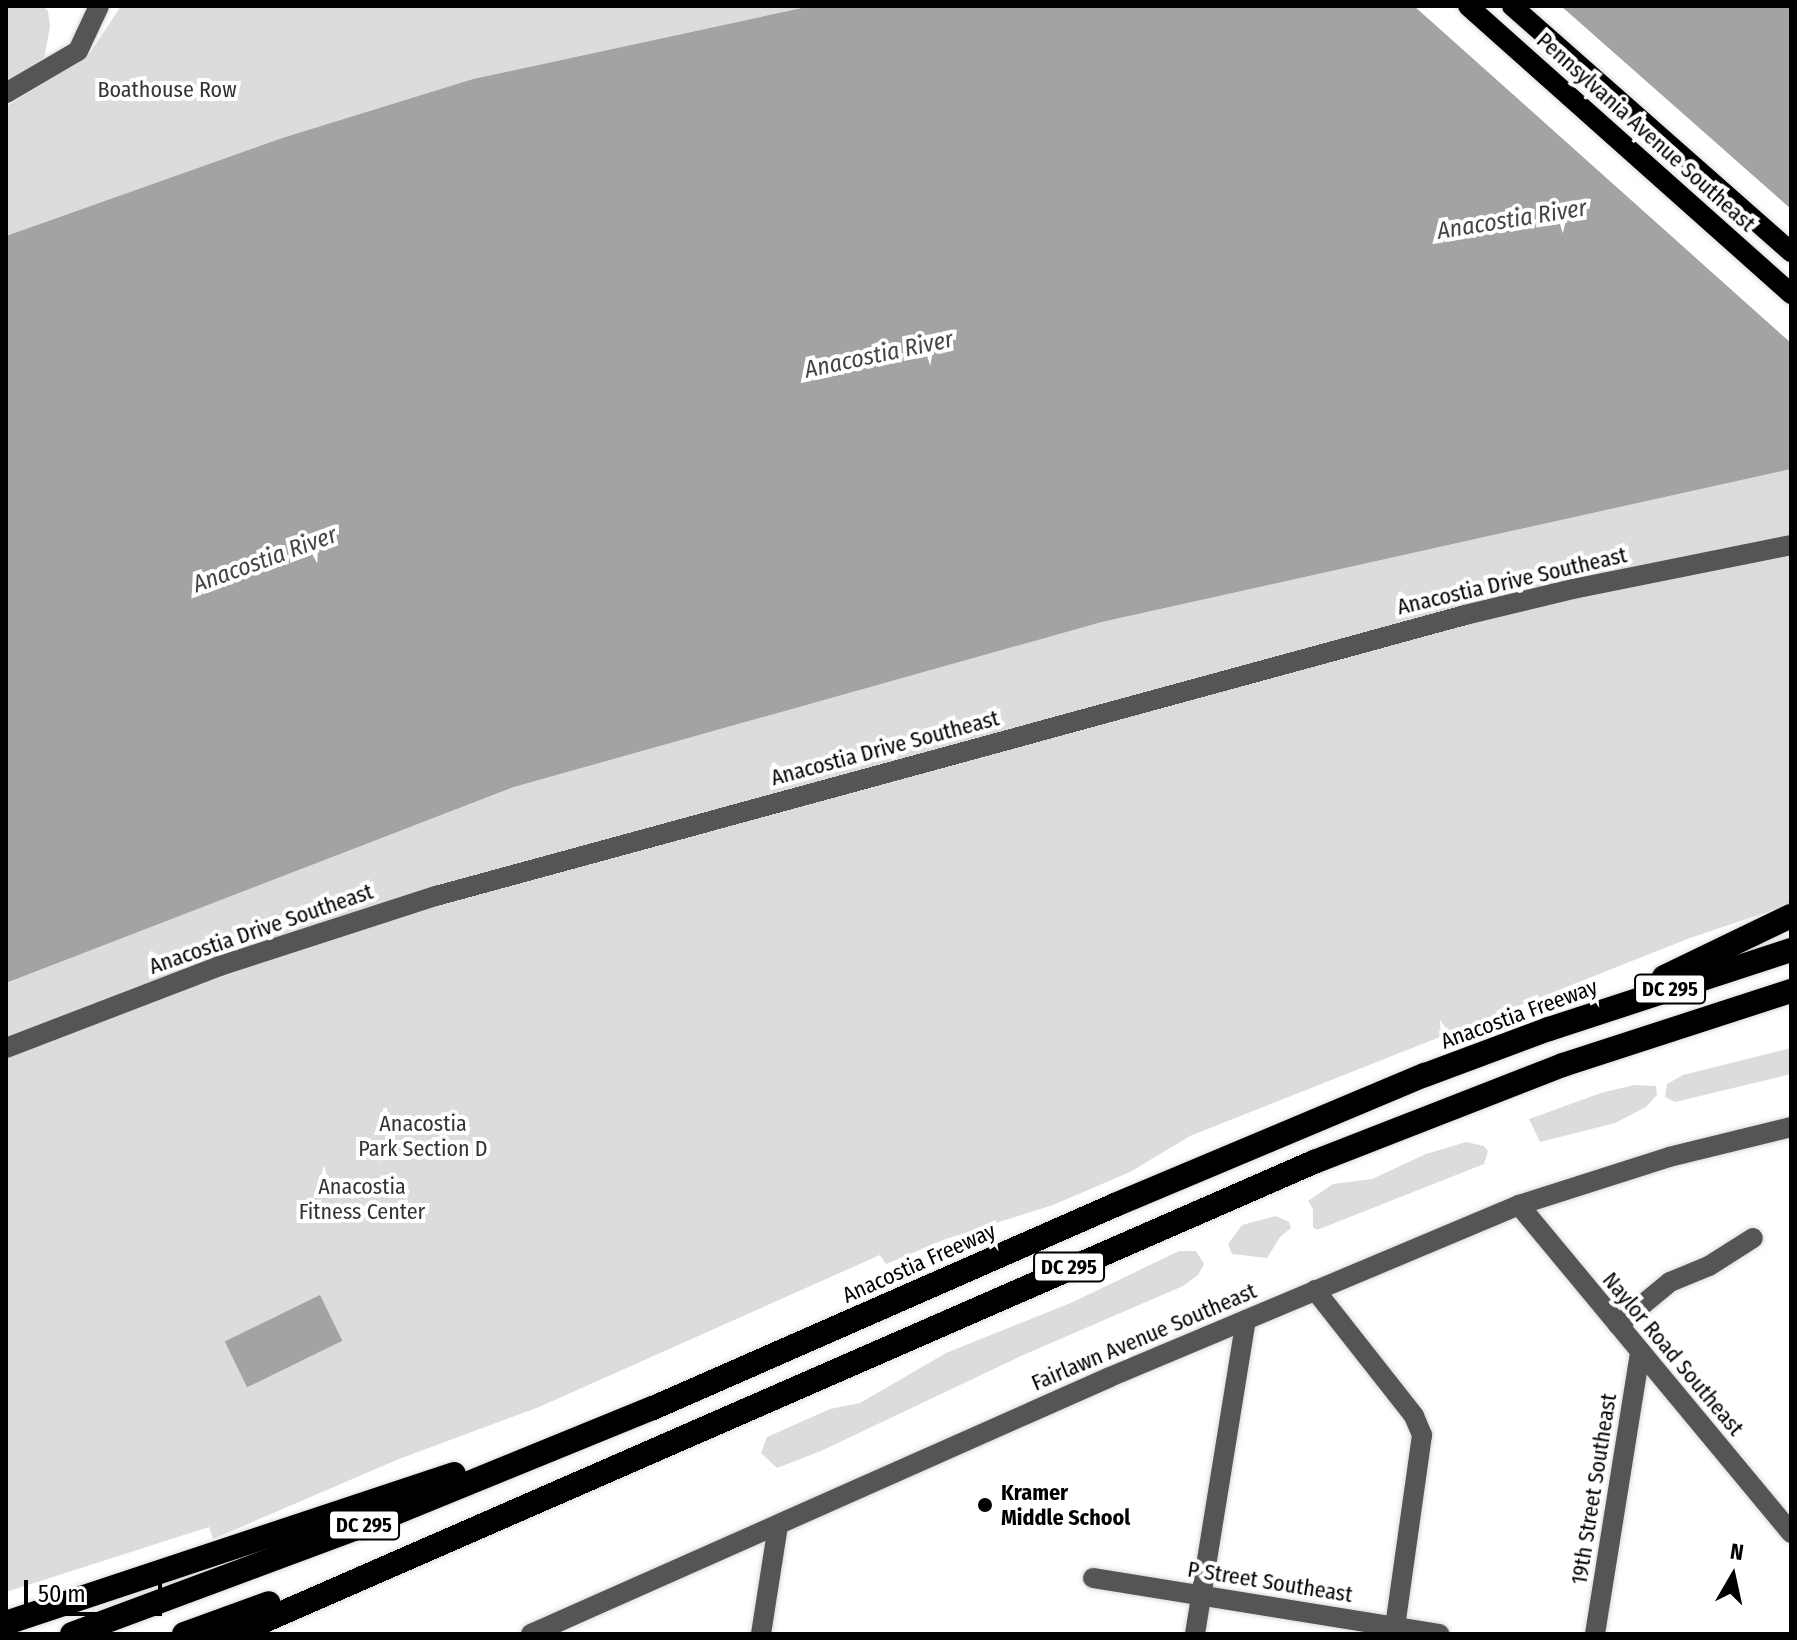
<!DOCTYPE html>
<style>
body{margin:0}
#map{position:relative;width:1797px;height:1640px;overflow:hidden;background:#fff;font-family:"Fira Sans Condensed",sans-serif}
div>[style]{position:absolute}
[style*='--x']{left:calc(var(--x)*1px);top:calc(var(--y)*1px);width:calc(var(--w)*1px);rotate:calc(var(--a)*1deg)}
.green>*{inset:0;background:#dcdcdc}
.water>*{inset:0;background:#a3a3a3;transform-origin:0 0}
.pier>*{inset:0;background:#fff}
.roads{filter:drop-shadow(0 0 2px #dbdbdb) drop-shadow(0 0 2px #dbdbdb)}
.minor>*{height:20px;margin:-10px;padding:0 10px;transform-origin:10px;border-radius:10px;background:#555}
.major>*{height:20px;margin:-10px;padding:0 10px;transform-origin:10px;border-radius:10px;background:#000}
.highway>*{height:24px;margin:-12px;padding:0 12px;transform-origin:12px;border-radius:12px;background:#000}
.dots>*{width:22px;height:22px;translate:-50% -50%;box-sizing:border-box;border:4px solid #fff;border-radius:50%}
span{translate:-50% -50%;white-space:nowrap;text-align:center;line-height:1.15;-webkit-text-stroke:8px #fff;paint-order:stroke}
.shield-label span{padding:2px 6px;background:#fff;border:2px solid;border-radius:6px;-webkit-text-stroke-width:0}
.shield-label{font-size:20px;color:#000;font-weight:700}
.park-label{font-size:22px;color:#333}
.street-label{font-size:22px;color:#000}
.poi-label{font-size:22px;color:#000;font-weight:700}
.left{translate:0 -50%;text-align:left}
.water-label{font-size:24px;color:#444;font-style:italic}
.frame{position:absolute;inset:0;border:8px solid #000;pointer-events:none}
.north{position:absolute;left:1693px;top:1536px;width:80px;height:80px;-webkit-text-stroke:6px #fff;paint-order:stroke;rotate:9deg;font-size:22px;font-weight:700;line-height:32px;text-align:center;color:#000}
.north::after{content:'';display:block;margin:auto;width:28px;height:36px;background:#000;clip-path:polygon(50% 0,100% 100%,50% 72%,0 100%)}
.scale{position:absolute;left:24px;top:1580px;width:138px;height:36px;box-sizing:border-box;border:4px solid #000;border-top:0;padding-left:10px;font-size:24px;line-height:28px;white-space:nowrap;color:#000;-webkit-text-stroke:6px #fff;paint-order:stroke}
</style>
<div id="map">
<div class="green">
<div style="clip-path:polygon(6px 6px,43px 6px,48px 11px,50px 27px,44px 58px,6px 82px)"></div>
<div style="clip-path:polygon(121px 6px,811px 6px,473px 79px,282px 138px,6px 236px,6px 107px,90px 53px)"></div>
<div style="clip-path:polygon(1791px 469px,1791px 904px,1690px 938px,1190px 1136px,1130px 1172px,1053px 1205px,946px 1239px,886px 1264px,880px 1255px,539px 1407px,399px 1459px,213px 1539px,209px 1527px,6px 1592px,6px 983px,514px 787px,1102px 622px)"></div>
<div style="clip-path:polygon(1791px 1048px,1791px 1074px,1675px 1102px,1665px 1097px,1667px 1084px,1683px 1075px)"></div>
<div style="clip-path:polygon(1634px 1085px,1656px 1086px,1657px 1095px,1646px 1107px,1615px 1123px,1540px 1142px,1529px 1119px,1601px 1093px)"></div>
<div style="clip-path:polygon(1466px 1142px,1484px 1146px,1488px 1151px,1484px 1164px,1317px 1230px,1313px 1227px,1313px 1209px,1308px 1201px,1333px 1184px,1372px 1179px,1426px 1154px)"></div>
<div style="clip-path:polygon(1276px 1216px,1289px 1222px,1291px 1228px,1280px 1237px,1267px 1258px,1232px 1254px,1228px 1244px,1242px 1225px)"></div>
<div style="clip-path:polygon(1179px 1251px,1196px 1251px,1204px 1264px,1198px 1275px,1183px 1286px,1021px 1356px,821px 1451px,777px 1468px,761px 1453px,767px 1437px,830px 1409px,860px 1403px,946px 1353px,1073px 1302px)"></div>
</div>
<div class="water">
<div style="clip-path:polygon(811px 6px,1791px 6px,1791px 469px,1102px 622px,514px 787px,6px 983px,6px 236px,282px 138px,473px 79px)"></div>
<div style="left:320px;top:1295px;width:51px;height:106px;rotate:64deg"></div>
</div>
<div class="pier">
<div style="clip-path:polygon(1414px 6px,1561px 6px,1791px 209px,1791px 343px)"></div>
</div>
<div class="roads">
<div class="minor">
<div style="--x:6;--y:93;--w:83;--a:-30.3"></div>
<div style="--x:78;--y:51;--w:50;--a:-65"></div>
<div style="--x:6;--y:1048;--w:229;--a:-21"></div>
<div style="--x:220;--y:966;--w:227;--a:-18"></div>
<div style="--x:436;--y:896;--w:1067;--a:-15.27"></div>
<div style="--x:1465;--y:615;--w:111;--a:-13.5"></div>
<div style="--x:1573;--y:589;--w:222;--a:-11.4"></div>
<div style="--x:1519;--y:1205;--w:426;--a:50.3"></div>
<div style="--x:1315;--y:1290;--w:160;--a:51.8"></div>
<div style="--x:1414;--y:1416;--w:21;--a:67"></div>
<div style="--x:1422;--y:1435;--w:194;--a:98"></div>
<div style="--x:1618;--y:1325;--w:67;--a:-39.6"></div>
<div style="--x:1670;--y:1282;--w:42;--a:-22.3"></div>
<div style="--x:1709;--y:1266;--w:52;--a:-32.5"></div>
<div style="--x:1093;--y:1578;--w:351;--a:9.2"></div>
<div style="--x:531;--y:1634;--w:633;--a:-23.93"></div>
<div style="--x:1110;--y:1377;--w:444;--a:-22.8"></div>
<div style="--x:1519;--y:1205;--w:157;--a:-17.7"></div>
<div style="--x:1669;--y:1157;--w:126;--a:-13.8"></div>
<div style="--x:761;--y:1634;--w:109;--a:-81.1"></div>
<div style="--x:1195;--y:1634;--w:318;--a:-80.8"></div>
<div style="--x:1595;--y:1634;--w:286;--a:-80.9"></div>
</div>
<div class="major">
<div style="--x:1468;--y:6;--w:433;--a:41.7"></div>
<div style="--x:1512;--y:6;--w:372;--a:41.4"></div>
</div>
<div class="highway">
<div style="--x:1664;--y:977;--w:141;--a:-25.7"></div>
<div style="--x:6;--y:1623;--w:472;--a:-18.4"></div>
<div style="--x:72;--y:1634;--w:321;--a:-20.4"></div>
<div style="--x:373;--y:1522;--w:302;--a:-22.2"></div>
<div style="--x:653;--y:1408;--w:505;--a:-23.72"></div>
<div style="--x:1115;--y:1205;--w:336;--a:-22.8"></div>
<div style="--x:1425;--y:1075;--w:132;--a:-20.4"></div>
<div style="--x:1549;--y:1029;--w:255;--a:-18.1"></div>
<div style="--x:184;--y:1634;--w:90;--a:-20"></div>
<div style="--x:234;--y:1634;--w:1179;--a:-23.61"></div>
<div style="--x:1314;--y:1162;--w:267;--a:-21.3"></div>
<div style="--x:1563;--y:1065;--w:240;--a:-18"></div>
</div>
</div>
<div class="dots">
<div style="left:985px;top:1505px;background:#000"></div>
</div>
<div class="shield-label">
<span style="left:1670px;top:989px">DC 295</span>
<span style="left:1069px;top:1267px">DC 295</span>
<span style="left:364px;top:1525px">DC 295</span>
</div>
<div class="park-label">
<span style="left:167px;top:90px">Boathouse Row</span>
<span style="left:423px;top:1136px">Anacostia<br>Park Section D</span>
<span style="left:362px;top:1199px">Anacostia<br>Fitness Center</span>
</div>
<div class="street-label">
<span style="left:1646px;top:132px;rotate:42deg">Pennsylvania Avenue Southeast</span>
<span style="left:1512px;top:581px;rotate:-13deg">Anacostia Drive Southeast</span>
<span style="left:885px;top:748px;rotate:-15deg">Anacostia Drive Southeast</span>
<span style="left:261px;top:929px;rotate:-19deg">Anacostia Drive Southeast</span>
<span style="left:1519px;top:1014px;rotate:-20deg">Anacostia Freeway</span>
<span style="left:919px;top:1263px;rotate:-24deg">Anacostia Freeway</span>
<span style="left:1144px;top:1337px;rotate:-23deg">Fairlawn Avenue Southeast</span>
<span style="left:1673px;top:1354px;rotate:50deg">Naylor Road Southeast</span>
<span style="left:1594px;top:1489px;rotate:-81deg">19th Street Southeast</span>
<span style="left:1270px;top:1582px;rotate:9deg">P Street Southeast</span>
</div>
<div class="poi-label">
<span class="left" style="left:1001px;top:1505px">Kramer<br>Middle School</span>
</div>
<div class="water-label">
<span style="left:1512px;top:220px;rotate:-9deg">Anacostia River</span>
<span style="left:879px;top:355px;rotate:-12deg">Anacostia River</span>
<span style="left:265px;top:560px;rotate:-20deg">Anacostia River</span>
</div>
<div class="frame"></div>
<div class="north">N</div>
<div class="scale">50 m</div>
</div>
